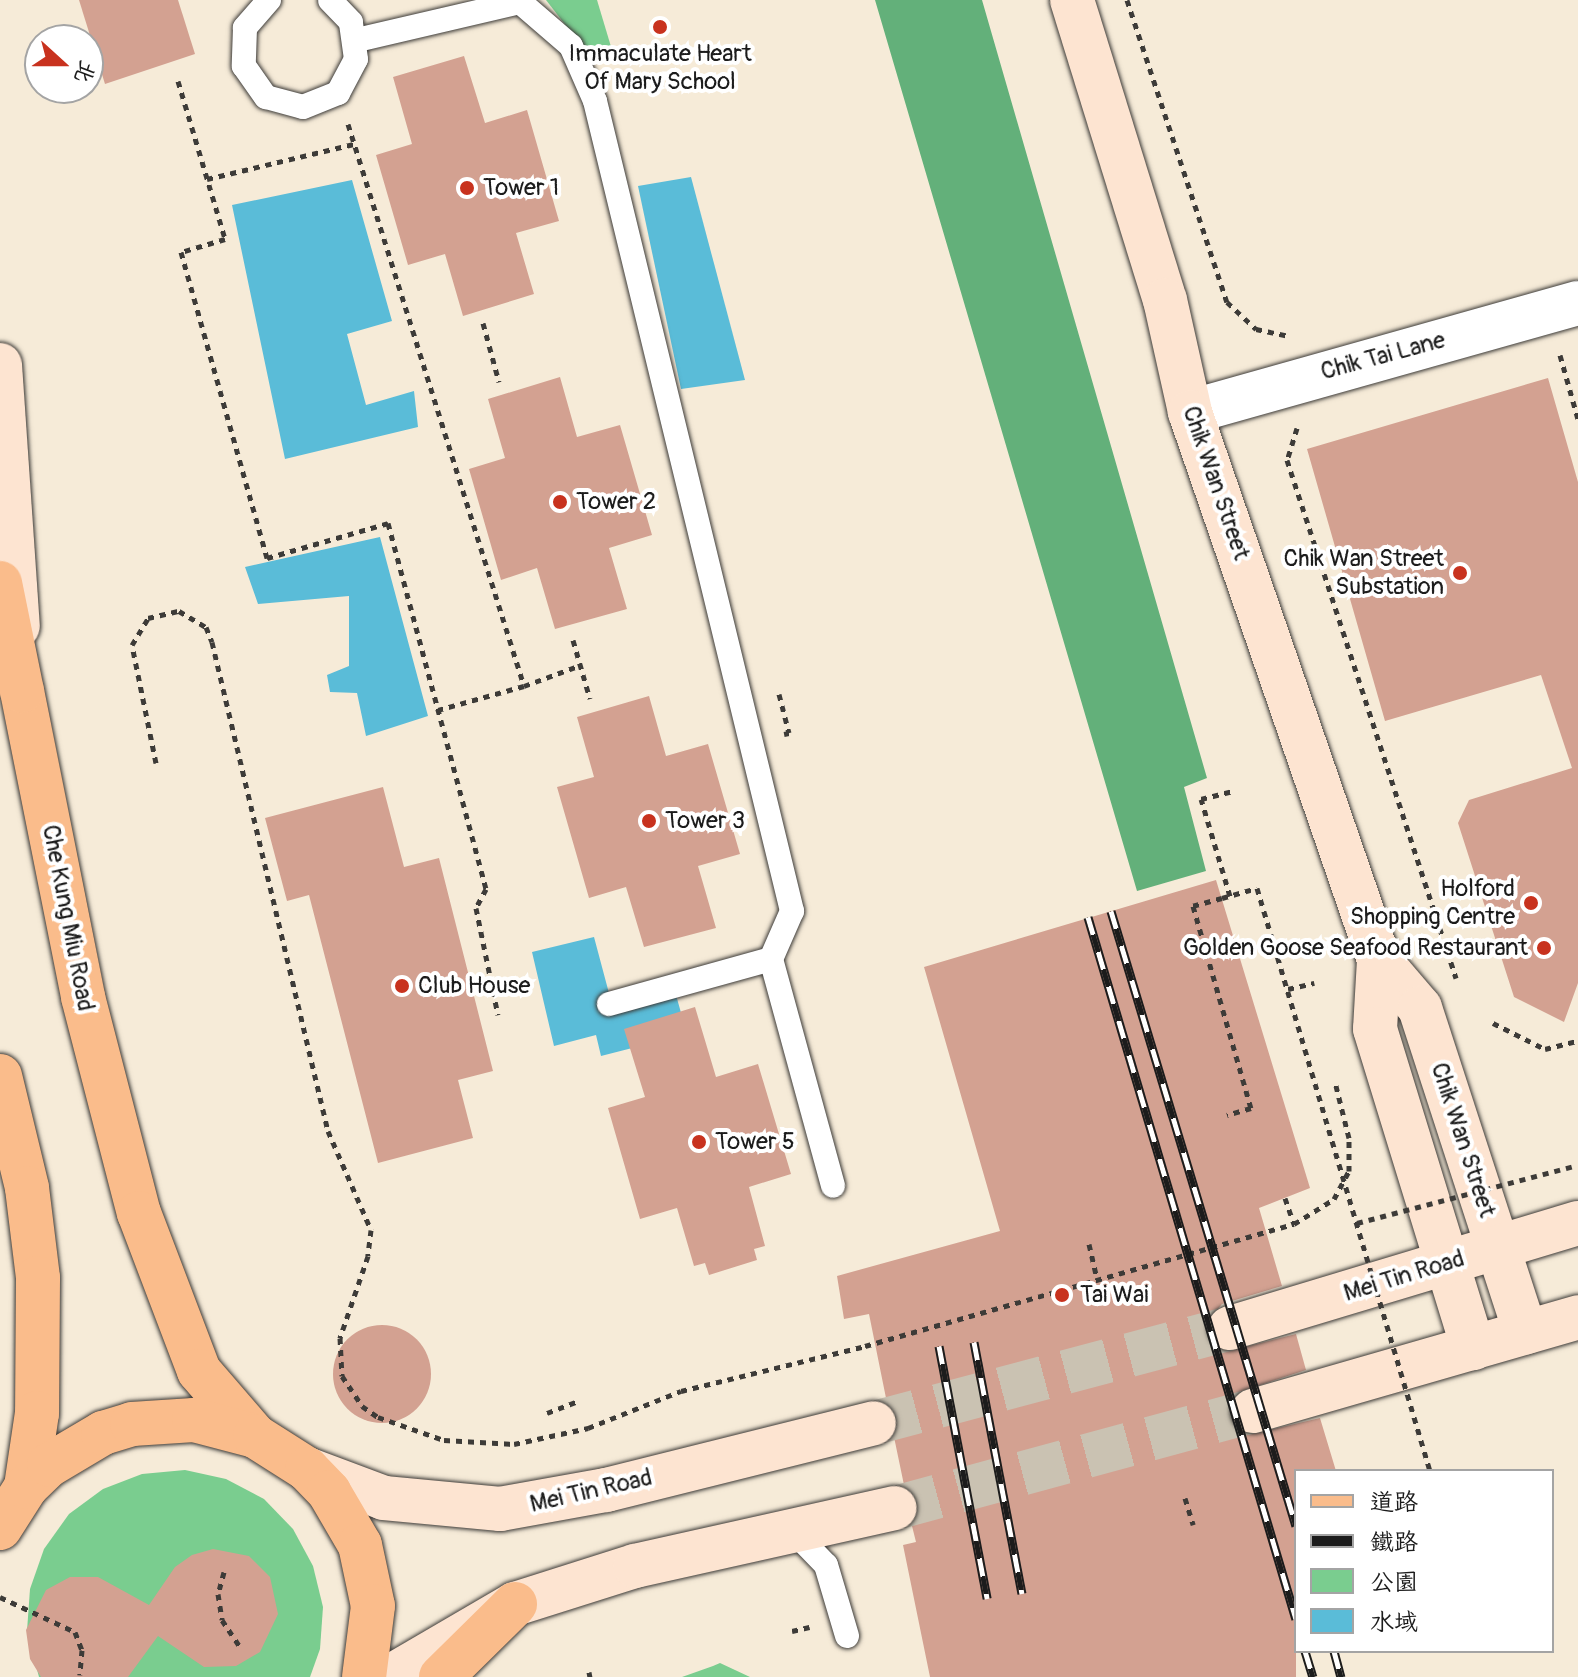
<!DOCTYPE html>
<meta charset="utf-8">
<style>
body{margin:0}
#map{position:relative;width:1578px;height:1677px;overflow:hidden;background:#f6ebd8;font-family:Pangolin,"LXGW WenKai TC",sans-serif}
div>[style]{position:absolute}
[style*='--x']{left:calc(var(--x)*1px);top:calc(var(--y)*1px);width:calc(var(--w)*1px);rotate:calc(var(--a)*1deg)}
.green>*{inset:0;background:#7acd8f}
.forest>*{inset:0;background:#63b07a}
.water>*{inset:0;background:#5abcd8}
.building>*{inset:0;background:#d3a191}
.round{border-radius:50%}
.secondary-tunnel>*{height:44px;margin-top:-22px;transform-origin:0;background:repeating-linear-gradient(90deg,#cac2b2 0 44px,transparent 0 66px)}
.path>*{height:5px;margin-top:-2.5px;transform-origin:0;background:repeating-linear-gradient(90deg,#3d3b38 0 6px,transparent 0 12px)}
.roads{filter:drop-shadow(0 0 2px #3d3b38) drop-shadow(0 0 2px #3d3b38)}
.lane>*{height:24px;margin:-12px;padding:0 12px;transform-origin:12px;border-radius:12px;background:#fff}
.street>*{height:44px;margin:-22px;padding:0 22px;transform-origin:22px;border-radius:22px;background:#fff}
.secondary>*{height:44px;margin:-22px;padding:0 22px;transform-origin:22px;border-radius:22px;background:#fde4d1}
.primary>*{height:44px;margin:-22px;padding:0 22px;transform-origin:22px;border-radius:22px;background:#fabc8b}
.highway>*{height:44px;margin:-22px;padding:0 22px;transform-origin:22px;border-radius:22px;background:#fabc8b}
.rail>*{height:9px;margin-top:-4.5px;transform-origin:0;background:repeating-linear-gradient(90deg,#fff 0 18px,#1c1c1c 0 36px);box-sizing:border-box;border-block:2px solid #1c1c1c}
.path-bridge>*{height:5px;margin-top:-2.5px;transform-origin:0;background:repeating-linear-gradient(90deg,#3d3b38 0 6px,transparent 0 12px)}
.dots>*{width:22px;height:22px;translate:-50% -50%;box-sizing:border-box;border:4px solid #fff;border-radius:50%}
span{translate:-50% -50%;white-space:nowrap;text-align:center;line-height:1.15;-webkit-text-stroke:8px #fff;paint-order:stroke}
.poi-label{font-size:24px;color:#1c1c1c}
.left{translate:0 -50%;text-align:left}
.right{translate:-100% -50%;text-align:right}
.street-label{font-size:24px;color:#1c1c1c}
.legend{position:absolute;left:1294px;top:1469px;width:260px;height:184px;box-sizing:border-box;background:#fff;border:2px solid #a4a4a4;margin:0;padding:10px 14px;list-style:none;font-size:24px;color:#1c1c1c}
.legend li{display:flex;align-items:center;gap:16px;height:40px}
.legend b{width:40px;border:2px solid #a4a4a4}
.north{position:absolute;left:24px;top:24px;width:80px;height:80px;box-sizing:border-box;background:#fff;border:2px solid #a4a4a4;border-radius:50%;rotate:111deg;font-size:22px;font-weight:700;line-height:32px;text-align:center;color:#1c1c1c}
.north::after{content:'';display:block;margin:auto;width:28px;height:36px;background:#c8321e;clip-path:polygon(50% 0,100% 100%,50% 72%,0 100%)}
</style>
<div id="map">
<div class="green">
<div style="clip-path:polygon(546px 0,597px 0,612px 50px,591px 58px)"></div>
<div style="clip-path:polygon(185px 1470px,226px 1479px,264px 1499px,293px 1529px,313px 1566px,323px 1607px,320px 1649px,310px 1677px,39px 1677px,27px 1631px,30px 1589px,44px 1549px,69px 1514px,103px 1489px,142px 1474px)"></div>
<div style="clip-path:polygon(720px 1663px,750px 1677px,682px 1677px,713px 1666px)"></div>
</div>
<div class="forest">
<div style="clip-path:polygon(875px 0,982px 0,1207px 778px,1184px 787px,1206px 871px,1137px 891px)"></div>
</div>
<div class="water">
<div style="clip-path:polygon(691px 177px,745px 380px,681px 389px,638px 186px)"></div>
<div style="clip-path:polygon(352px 180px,392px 321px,347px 334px,366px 405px,414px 391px,418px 427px,285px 459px,232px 205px)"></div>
<div style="clip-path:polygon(380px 537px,428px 716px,366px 736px,357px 693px,330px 692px,327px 675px,349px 666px,349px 596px,258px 604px,245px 567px)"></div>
<div style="clip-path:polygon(594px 937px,614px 1012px,676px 995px,687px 1034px,601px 1056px,596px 1035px,554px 1046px,532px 952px)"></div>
</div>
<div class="building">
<div style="clip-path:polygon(79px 0,178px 0,195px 54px,105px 84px)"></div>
<div style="clip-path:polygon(464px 56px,485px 123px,527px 110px,559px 221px,516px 233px,534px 294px,463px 316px,445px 254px,408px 265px,376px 155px,412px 144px,393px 77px)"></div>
<div style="clip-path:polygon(560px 377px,577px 437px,620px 425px,652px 535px,609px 548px,627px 609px,555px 629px,537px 568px,501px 580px,469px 469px,505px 458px,488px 399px)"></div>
<div style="clip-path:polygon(1548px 378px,1578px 482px,1578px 983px,1564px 1022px,1514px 997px,1458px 823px,1469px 800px,1572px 768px,1541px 675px,1385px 721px,1307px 449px)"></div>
<div style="clip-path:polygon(649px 696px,666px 756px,708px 744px,740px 854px,698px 866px,716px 928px,644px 947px,626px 887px,589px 898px,557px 787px,594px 777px,577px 717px)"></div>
<div style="clip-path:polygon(383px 787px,404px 867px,439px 858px,493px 1071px,458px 1080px,473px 1138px,378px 1163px,309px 895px,287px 901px,265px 818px)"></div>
<div style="clip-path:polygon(1216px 880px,1310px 1188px,1259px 1208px,1282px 1286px,1222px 1304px,1206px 1323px,1212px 1346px,1225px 1352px,1296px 1334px,1306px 1370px,1236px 1393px,1229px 1417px,1248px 1435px,1320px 1418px,1336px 1471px,1296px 1471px,1296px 1677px,930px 1677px,903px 1545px,916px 1542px,912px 1526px,919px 1502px,904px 1485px,894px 1437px,898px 1418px,887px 1403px,869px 1314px,844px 1319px,837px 1276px,1000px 1231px,924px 967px)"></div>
<div style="clip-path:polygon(695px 1007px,716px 1077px,758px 1064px,791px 1174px,749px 1187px,765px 1246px,754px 1249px,757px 1260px,709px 1275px,705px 1263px,694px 1266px,677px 1208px,640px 1219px,608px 1108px,645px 1097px,624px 1029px)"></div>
<div class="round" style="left:333px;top:1325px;width:98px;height:98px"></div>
<div style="clip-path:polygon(213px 1549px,249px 1556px,270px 1577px,278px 1614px,260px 1652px,236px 1666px,204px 1667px,158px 1636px,128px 1677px,41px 1677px,30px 1659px,26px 1630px,46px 1590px,70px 1577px,98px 1577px,149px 1605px,175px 1567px,192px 1555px)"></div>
</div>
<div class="secondary-tunnel">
<div style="--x:874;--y:1423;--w:368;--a:-14.9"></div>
<div style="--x:895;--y:1508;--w:371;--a:-15.2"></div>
</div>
<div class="path">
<div style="--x:1127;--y:0;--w:318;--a:71.7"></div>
<div style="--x:1227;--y:302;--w:40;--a:43"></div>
<div style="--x:1256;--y:329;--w:34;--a:12"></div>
<div style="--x:178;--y:81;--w:165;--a:73.4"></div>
<div style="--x:225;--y:239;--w:46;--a:163.5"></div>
<div style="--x:181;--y:252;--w:318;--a:74.3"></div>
<div style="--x:267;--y:558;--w:126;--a:-16.1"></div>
<div style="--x:388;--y:523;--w:379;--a:75"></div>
<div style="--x:486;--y:889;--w:21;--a:118"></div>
<div style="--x:476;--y:908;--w:109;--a:78.4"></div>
<div style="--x:348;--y:124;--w:589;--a:72.61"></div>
<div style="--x:524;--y:686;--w:89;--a:164.4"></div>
<div style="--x:207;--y:179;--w:151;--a:-13.4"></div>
<div style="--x:483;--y:323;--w:61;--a:74.8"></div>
<div style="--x:1560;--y:355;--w:66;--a:74.3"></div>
<div style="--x:1297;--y:428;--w:34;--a:107"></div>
<div style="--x:1287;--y:460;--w:545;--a:71.93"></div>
<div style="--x:573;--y:640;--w:61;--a:73.9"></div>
<div style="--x:524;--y:686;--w:61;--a:-20.2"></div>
<div style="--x:779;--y:694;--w:40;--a:75.6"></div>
<div style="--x:789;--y:733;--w:5;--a:169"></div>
<div style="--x:156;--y:763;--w:120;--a:-101.5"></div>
<div style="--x:132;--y:645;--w:31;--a:-59"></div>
<div style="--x:148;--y:618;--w:32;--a:-13"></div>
<div style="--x:179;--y:611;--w:31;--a:31"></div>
<div style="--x:206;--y:627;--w:16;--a:68"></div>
<div style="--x:212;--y:642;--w:503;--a:76.66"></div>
<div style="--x:328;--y:1131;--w:108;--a:66.5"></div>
<div style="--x:371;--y:1230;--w:26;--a:97"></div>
<div style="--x:368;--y:1256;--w:87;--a:108.9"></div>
<div style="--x:340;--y:1338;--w:38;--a:87"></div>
<div style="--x:342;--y:1376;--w:36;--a:56"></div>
<div style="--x:362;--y:1406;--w:19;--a:35"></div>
<div style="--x:378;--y:1417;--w:70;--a:19.2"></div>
<div style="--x:444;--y:1440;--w:70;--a:3.3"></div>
<div style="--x:514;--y:1444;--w:76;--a:-12.2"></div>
<div style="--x:588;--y:1428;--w:100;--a:-21.7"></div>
<div style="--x:681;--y:1391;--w:189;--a:-13.7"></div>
<div style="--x:865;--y:1346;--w:446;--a:-15.9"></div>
<div style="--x:1294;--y:1224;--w:47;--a:-32"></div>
<div style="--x:1334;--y:1199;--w:32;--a:-62"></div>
<div style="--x:1349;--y:1171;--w:33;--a:-90"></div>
<div style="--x:1349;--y:1138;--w:58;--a:-104"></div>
<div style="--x:1230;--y:896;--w:101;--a:-106.6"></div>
<div style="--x:1201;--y:799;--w:34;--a:-14"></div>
<div style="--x:1222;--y:898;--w:30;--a:165"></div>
<div style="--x:1193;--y:906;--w:210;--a:74"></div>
<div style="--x:1251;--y:1108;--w:25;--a:164"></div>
<div style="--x:1288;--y:989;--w:27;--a:-13"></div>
<div style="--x:1493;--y:1023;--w:58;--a:26.6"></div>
<div style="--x:1545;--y:1049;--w:34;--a:-14"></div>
<div style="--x:1285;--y:1198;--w:28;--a:71"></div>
<div style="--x:1089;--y:1244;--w:35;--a:77"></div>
<div style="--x:547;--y:1413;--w:31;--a:-21"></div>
<div style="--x:1185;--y:1498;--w:28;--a:73"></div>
<div style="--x:224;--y:1572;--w:23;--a:105"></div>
<div style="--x:218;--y:1594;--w:26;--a:81"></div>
<div style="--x:222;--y:1620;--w:32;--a:56"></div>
<div style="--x:0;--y:1597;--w:83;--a:25"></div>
<div style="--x:75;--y:1632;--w:19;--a:69"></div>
<div style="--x:82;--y:1650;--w:25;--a:95"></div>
<div style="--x:792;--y:1631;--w:18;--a:-13"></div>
<div style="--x:589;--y:1672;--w:5;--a:79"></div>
</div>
<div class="roads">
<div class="lane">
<div style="--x:269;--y:0;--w:37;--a:131"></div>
<div style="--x:245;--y:28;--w:38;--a:92"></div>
<div style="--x:244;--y:66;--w:38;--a:55"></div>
<div style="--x:266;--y:97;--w:38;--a:15"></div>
<div style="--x:303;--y:107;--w:38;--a:-22"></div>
<div style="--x:338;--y:93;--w:38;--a:-62"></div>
<div style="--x:356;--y:59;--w:37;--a:-98"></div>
<div style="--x:351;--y:22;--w:30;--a:-134"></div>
<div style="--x:357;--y:40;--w:167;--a:-13.1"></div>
<div style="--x:520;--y:2;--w:67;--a:40.8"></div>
<div style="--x:571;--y:46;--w:60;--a:66.4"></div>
<div style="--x:595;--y:101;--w:834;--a:76.33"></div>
<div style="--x:792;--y:911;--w:52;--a:113.6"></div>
<div style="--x:771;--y:959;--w:235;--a:74.7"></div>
<div style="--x:609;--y:1004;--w:168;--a:-15.5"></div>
<div style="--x:793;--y:1531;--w:47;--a:45.9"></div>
<div style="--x:826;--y:1565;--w:74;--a:73.5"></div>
</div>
<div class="street">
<div style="--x:1190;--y:412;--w:403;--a:-15.7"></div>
</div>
<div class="secondary">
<div style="--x:1072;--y:0;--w:314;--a:72.8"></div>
<div style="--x:1165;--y:300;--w:115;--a:77.4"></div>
<div style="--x:1190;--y:412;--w:580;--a:70.97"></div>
<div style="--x:1379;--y:960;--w:63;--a:49.5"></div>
<div style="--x:1420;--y:1008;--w:341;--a:72"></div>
<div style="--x:0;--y:365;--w:262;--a:86.1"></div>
<div style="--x:1379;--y:960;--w:69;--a:93.3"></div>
<div style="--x:1375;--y:1029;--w:334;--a:72.9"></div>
<div style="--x:1230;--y:1328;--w:363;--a:-16.8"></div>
<div style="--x:1253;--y:1411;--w:338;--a:-16.1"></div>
<div style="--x:307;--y:1469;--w:82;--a:20.6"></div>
<div style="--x:384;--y:1498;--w:117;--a:5.4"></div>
<div style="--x:500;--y:1509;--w:108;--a:-10.2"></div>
<div style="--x:606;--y:1490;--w:276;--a:-14"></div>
<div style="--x:390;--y:1677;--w:145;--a:-30.3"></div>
<div style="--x:515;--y:1604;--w:126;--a:-17.6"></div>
<div style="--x:635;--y:1566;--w:266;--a:-12.6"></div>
</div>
<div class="primary">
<div style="--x:22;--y:691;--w:312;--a:78.7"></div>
<div style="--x:83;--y:997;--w:223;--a:75.5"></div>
<div style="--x:139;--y:1213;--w:169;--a:69.2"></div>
<div style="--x:199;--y:1371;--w:86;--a:49.3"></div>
<div style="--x:0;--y:1076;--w:115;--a:76.4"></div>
<div style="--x:27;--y:1188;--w:91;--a:83"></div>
<div style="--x:38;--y:1278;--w:135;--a:90.4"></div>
<div style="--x:37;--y:1413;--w:75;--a:98.5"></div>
<div style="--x:0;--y:1528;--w:49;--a:-57.6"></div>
<div style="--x:26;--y:1487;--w:32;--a:-44"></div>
<div style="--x:49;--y:1465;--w:63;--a:-30.7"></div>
<div style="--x:103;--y:1433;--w:30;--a:-17"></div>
<div style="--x:132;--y:1424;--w:62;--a:-3.7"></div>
<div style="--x:194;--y:1420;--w:63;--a:14.7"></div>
<div style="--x:255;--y:1436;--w:62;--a:32.4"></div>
<div style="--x:307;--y:1469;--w:32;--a:46"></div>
<div style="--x:329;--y:1492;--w:61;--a:59.7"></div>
<div style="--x:360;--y:1545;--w:62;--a:78"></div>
<div style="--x:373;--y:1606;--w:72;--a:97.2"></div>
<div style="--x:441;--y:1677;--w:104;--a:-44.6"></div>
</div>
<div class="highway">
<div style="--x:0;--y:583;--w:110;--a:78.5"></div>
</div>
</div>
<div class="rail">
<div style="--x:1111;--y:911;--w:642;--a:73.26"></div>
<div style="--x:1088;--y:917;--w:732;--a:73.5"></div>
<div style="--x:974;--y:1342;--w:256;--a:79.2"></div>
<div style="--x:939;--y:1346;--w:257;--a:79.2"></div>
<div style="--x:1305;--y:1651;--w:27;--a:73"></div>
<div style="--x:1334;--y:1651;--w:27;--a:75"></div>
</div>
<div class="path-bridge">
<div style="--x:1222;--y:898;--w:36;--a:-16"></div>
<div style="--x:1257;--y:888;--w:608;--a:73.47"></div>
<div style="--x:1357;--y:1223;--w:228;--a:-14.7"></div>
</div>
<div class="dots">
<div style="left:660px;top:27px;background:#c8321e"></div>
<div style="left:467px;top:188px;background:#c8321e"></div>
<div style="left:560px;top:502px;background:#c8321e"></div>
<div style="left:1460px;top:573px;background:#c8321e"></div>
<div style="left:649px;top:821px;background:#c8321e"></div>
<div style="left:1531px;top:903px;background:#c8321e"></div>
<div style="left:1544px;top:948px;background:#c8321e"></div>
<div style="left:402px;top:986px;background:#c8321e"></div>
<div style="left:699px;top:1142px;background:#c8321e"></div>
<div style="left:1062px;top:1295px;background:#c8321e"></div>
</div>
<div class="poi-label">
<span style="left:660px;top:68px">Immaculate Heart<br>Of Mary School</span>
<span class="left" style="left:483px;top:188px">Tower 1</span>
<span class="left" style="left:576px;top:502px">Tower 2</span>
<span class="right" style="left:1444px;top:573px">Chik Wan Street<br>Substation</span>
<span class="left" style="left:665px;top:821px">Tower 3</span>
<span class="right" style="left:1515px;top:903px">Holford<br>Shopping Centre</span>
<span class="right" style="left:1528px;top:948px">Golden Goose Seafood Restaurant</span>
<span class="left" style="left:418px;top:986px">Club House</span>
<span class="left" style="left:715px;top:1142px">Tower 5</span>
<span class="left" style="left:1080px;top:1295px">Tai Wai</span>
</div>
<div class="street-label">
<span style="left:1383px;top:356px;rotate:-15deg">Chik Tai Lane</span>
<span style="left:1216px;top:483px;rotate:71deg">Chik Wan Street</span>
<span style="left:68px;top:918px;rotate:79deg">Che Kung Miu Road</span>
<span style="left:1463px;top:1140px;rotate:72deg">Chik Wan Street</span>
<span style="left:1404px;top:1276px;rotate:-17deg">Mei Tin Road</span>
<span style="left:591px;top:1491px;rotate:-13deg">Mei Tin Road</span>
</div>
<ul class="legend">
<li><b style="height:10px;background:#fabc8b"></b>道路</li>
<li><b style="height:10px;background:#1c1c1c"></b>鐵路</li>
<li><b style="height:22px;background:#7acd8f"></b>公園</li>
<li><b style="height:22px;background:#5abcd8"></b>水域</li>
</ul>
<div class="north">北</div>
</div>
